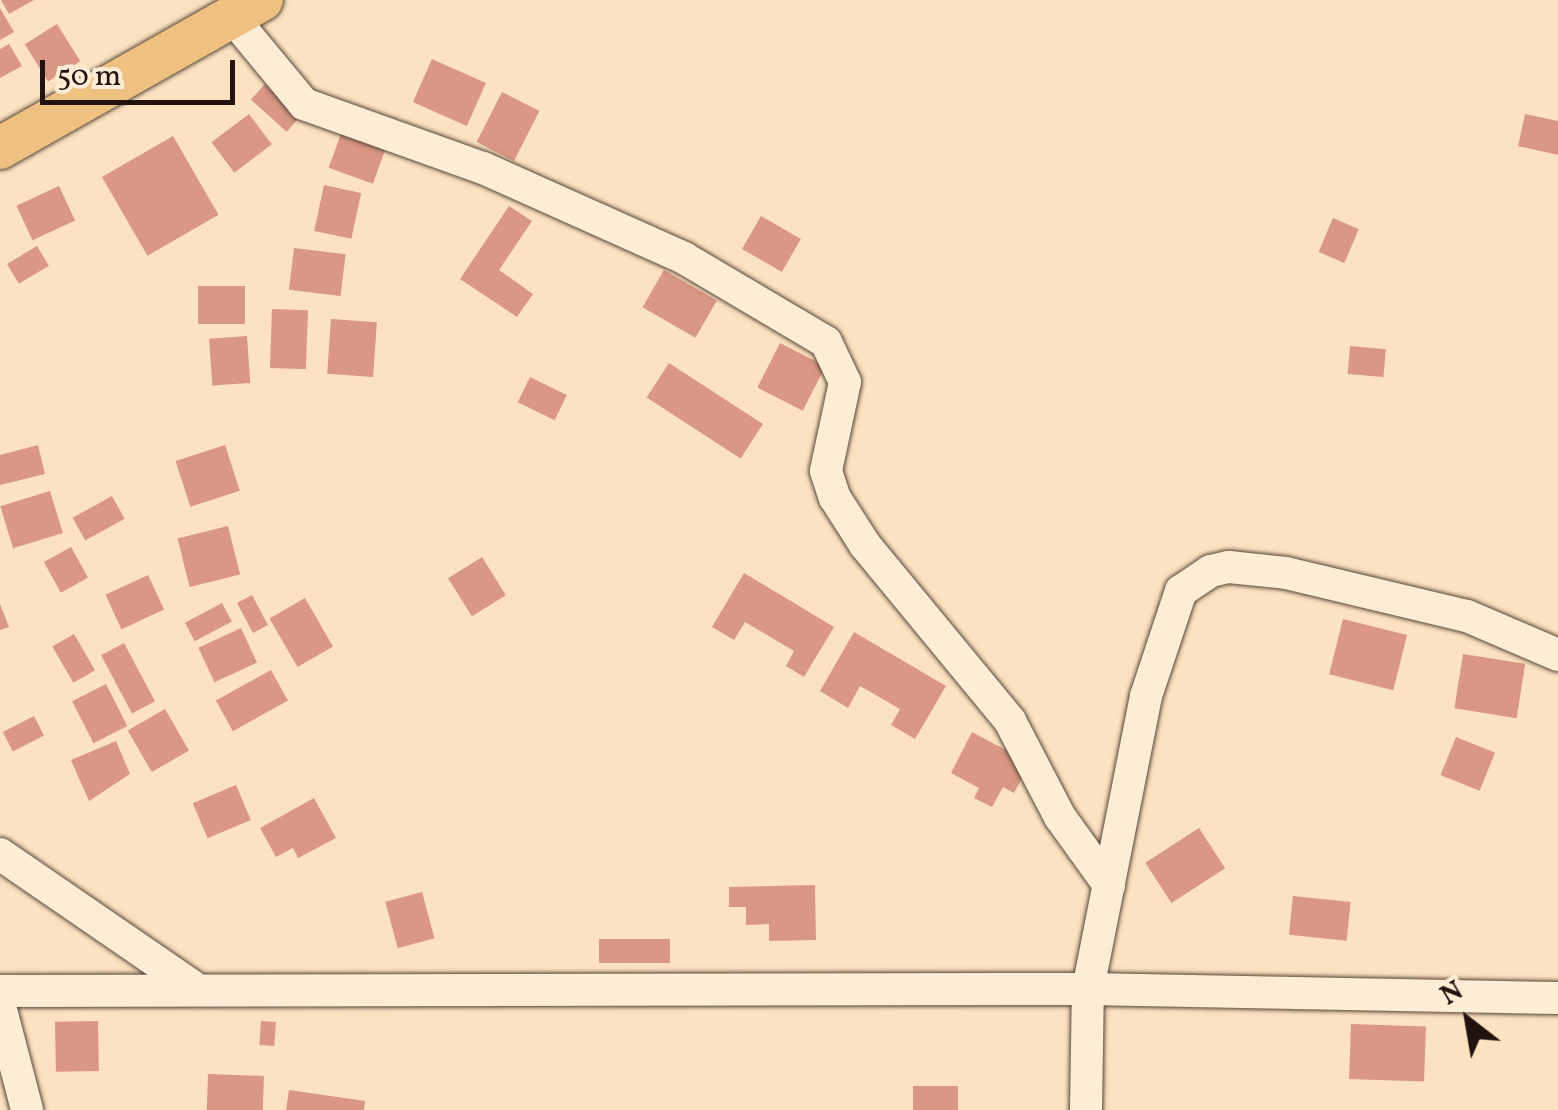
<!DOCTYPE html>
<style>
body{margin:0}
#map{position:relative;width:1558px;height:1110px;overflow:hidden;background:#fce2c0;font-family:Vollkorn,serif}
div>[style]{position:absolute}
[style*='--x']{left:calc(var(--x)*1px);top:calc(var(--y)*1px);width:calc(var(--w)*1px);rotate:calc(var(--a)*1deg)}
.building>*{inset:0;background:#d99784;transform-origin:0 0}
.roads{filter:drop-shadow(0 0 2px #58473a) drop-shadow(0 0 2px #58473a)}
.minor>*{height:32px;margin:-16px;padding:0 16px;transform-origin:16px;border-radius:16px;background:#fdecd6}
.major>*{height:42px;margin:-21px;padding:0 21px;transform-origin:21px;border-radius:21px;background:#eec180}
span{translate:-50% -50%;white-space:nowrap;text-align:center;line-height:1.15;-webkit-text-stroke:8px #fdecd6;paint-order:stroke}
.north{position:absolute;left:1418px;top:970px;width:100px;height:100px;-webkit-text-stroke:8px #fdecd6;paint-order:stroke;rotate:329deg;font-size:28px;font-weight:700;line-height:40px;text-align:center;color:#22130e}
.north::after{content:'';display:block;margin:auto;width:35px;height:45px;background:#22130e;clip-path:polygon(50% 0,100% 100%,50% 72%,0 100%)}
.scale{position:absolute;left:40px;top:60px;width:195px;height:45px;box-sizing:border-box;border:5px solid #22130e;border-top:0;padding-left:12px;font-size:30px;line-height:35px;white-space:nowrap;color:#22130e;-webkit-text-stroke:8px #fdecd6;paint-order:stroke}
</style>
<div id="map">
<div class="building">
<div style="clip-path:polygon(1px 0,34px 0,9px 14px)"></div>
<div style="clip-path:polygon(0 8px,14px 32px,0 40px)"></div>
<div style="left:57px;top:24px;width:44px;height:38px;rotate:58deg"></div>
<div style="clip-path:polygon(9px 44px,22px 66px,0 78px,0 49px)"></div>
<div style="left:432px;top:59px;width:59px;height:47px;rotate:24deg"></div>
<div style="left:265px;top:84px;width:48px;height:21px;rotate:42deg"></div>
<div style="left:502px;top:92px;width:42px;height:56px;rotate:27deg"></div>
<div style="left:249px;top:114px;width:38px;height:47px;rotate:53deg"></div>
<div style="clip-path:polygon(1525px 114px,1558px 121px,1558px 155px,1518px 146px)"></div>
<div style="left:342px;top:131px;width:47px;height:39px;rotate:20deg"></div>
<div style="left:173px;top:136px;width:91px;height:82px;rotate:60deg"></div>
<div style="left:324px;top:185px;width:38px;height:47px;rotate:12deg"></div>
<div style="left:59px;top:186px;width:38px;height:47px;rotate:65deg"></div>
<div style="clip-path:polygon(509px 206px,532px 221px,499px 270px,533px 294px,517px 317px,460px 279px)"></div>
<div style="left:761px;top:216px;width:46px;height:38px;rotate:30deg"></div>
<div style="left:1333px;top:218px;width:28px;height:37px;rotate:23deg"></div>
<div style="left:37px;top:246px;width:23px;height:35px;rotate:59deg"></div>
<div style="left:294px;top:248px;width:52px;height:42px;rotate:7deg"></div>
<div style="left:664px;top:270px;width:61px;height:43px;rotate:30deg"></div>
<div style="left:198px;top:286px;width:47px;height:38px"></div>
<div style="left:272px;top:309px;width:36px;height:59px;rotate:2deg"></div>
<div style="left:331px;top:319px;width:46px;height:55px;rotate:4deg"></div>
<div style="left:247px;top:336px;width:47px;height:38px;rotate:86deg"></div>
<div style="left:780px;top:343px;width:51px;height:50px;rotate:27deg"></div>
<div style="left:1350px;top:346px;width:36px;height:28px;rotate:5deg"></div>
<div style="left:669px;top:363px;width:112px;height:41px;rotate:33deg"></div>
<div style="left:530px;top:377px;width:41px;height:28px;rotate:26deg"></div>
<div style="clip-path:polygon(38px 445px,45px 474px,0 485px,0 455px)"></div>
<div style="left:225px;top:445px;width:48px;height:52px;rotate:72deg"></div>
<div style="left:50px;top:491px;width:44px;height:52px;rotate:73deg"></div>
<div style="left:112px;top:496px;width:26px;height:45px;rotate:61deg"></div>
<div style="left:228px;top:526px;width:50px;height:52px;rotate:76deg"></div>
<div style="left:71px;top:547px;width:35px;height:31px;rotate:61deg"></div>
<div style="left:482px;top:557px;width:45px;height:40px;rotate:58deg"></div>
<div style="clip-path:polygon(744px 573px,834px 627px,804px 677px,786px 666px,794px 651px,745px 622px,734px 640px,712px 627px)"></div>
<div style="left:148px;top:575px;width:38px;height:47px;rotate:65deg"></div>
<div style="left:252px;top:595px;width:34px;height:17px;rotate:62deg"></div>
<div style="left:305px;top:598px;width:56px;height:41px;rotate:60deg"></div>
<div style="left:222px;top:603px;width:21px;height:42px;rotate:62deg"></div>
<div style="clip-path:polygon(0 604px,9px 627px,0 630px)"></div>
<div style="left:1343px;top:619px;width:66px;height:57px;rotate:14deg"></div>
<div style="left:241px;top:628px;width:38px;height:47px;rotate:65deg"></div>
<div style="clip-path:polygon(854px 632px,946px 686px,915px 739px,891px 725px,900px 709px,860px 686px,848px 708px,820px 691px)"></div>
<div style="left:74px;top:634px;width:42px;height:25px;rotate:60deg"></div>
<div style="left:124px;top:643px;width:66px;height:26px;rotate:62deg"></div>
<div style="left:1463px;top:654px;width:63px;height:55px;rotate:9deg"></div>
<div style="left:271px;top:670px;width:35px;height:63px;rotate:61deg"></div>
<div style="left:106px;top:684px;width:47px;height:38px;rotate:63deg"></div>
<div style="left:165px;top:709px;width:48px;height:43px;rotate:60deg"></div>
<div style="left:34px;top:716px;width:22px;height:35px;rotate:63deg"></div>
<div style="clip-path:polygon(972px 732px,1030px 763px,1014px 793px,1003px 787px,992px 807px,974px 798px,979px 788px,951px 773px)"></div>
<div style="left:1456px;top:737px;width:42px;height:41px;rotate:22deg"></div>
<div style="clip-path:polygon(116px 741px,130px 774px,89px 801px,71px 760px)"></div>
<div style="left:236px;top:785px;width:38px;height:47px;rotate:67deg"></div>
<div style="clip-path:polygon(314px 798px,336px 838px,298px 858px,293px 848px,276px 857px,260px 828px)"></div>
<div style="left:1199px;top:828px;width:48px;height:64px;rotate:57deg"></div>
<div style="clip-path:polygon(815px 885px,816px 940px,769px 941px,769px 924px,746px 925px,746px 907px,729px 907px,729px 887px)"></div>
<div style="left:422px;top:892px;width:48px;height:38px;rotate:75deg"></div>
<div style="left:1293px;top:896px;width:58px;height:39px;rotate:6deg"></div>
<div style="left:670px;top:939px;width:24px;height:71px;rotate:90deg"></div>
<div style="left:98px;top:1021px;width:50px;height:43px;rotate:89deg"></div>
<div style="left:261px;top:1021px;width:15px;height:24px;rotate:4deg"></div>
<div style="left:1351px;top:1024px;width:75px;height:55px;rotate:2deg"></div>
<div style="left:208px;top:1074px;width:56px;height:36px;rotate:2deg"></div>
<div style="left:913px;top:1086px;width:45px;height:24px"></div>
<div style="clip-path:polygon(289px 1090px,365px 1101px,364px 1110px,286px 1110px)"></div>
</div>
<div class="roads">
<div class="minor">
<div style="--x:232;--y:17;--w:113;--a:50.4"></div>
<div style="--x:304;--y:104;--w:190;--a:19.7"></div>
<div style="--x:483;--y:168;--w:220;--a:24.1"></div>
<div style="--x:684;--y:258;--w:165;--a:30.6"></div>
<div style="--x:826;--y:342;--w:44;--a:64.6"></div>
<div style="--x:845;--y:382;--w:91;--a:102.1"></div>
<div style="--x:826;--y:471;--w:28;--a:72"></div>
<div style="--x:835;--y:498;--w:56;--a:57.4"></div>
<div style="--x:865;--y:545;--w:228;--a:50.5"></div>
<div style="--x:1010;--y:721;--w:108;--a:62.5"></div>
<div style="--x:1060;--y:817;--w:84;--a:54.2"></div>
<div style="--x:0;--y:854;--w:233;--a:34.5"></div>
<div style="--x:0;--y:991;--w:1088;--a:-0.11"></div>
<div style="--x:1088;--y:989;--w:470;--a:1.1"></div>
<div style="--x:0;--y:1006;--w:107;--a:75.4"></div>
<div style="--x:1086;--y:1110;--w:121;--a:-89.1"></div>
<div style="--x:1088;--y:989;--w:299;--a:-78.8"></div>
<div style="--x:1146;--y:696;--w:111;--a:-71.6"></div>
<div style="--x:1181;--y:591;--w:36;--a:-34"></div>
<div style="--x:1211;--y:571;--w:18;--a:-13"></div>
<div style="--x:1229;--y:567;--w:57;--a:6"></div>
<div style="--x:1286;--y:573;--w:186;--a:13.4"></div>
<div style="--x:1467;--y:616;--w:99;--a:23.2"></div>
</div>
<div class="major">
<div style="--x:0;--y:148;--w:301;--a:-29.5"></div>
</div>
</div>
<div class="north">N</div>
<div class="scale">50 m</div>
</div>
